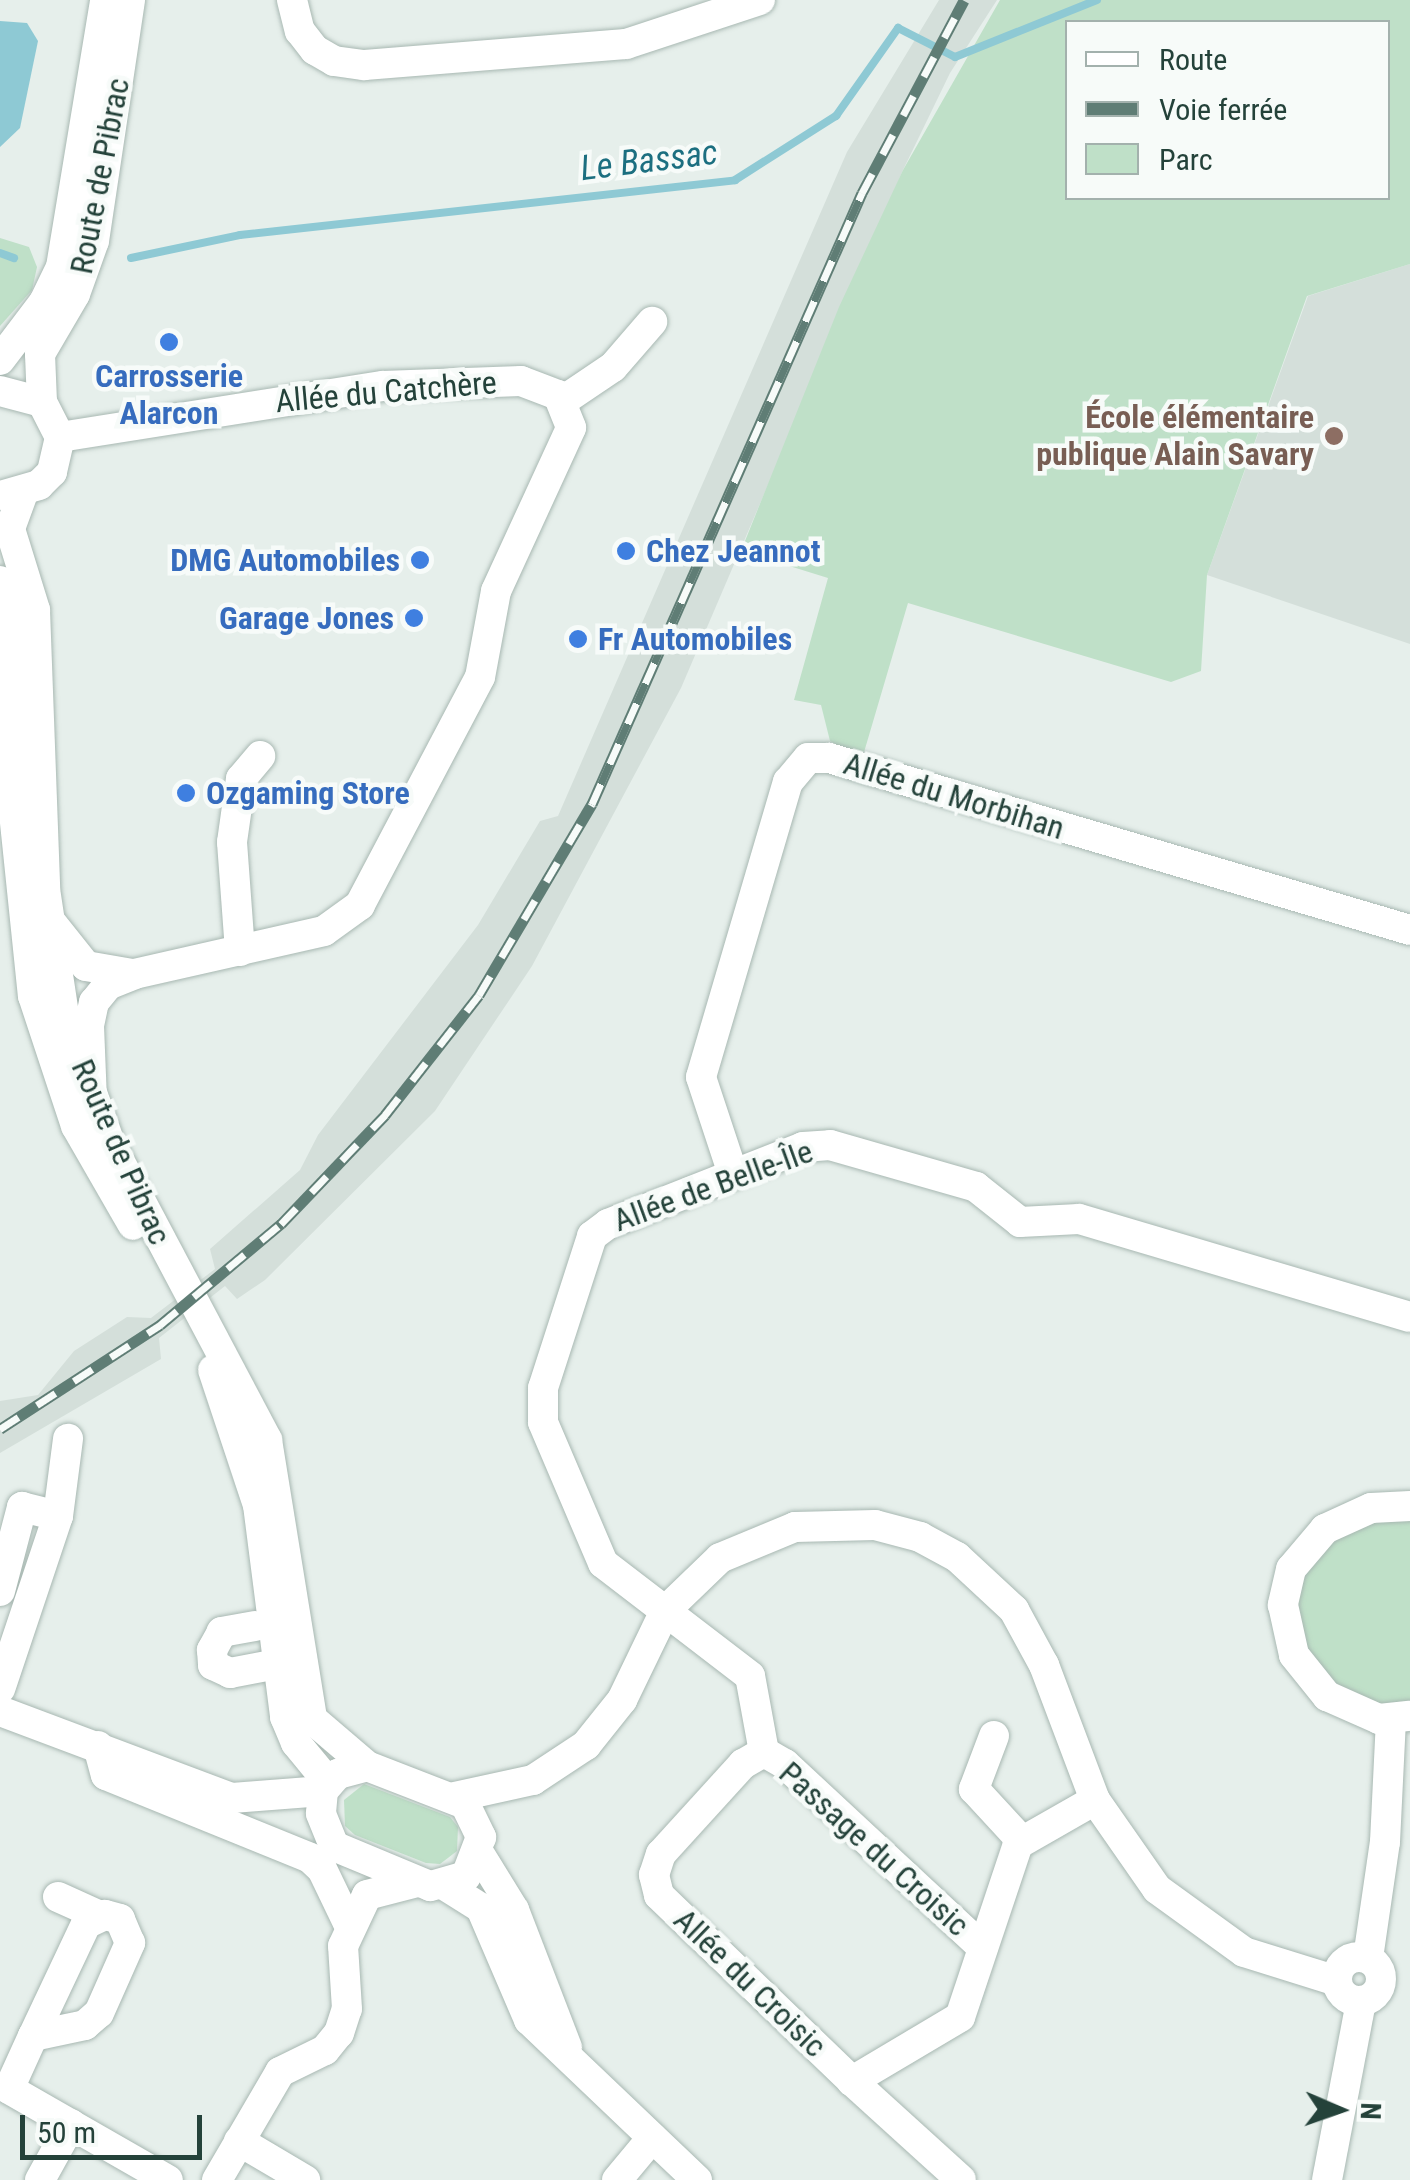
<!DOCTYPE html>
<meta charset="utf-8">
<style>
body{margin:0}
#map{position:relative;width:1410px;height:2180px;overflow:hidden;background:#e6efeb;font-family:"Roboto Condensed",sans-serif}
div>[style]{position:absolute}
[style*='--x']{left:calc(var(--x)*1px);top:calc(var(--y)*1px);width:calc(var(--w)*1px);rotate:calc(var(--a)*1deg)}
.built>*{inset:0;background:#d4dfda}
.green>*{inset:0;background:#bfe0c8}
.water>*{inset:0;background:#8ec9d4}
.stream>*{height:8px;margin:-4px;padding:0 4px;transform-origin:4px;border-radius:4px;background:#8ec9d4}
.roads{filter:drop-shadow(0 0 2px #a8b8b2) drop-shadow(0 0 2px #a8b8b2)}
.minor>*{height:30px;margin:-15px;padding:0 15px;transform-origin:15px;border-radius:15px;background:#fff}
.minor>.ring{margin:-15px;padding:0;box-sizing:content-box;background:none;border:30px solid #fff;border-radius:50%}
.rail>*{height:11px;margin-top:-5.5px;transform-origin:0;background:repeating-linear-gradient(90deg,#f7fbf9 0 22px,#5f7d75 0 44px);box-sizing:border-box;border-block:2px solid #5f7d75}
.dots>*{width:28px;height:28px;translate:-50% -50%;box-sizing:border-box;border:5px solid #f7fbf9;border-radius:50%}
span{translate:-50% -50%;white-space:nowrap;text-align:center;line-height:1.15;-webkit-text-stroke:9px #f7fbf9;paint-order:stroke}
.street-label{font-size:32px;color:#24423a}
.shop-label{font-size:32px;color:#366cbe;font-weight:700}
.left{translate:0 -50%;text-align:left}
.right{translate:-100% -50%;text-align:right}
.education-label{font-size:32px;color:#785e54;font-weight:700}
.water-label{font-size:35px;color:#1c6f80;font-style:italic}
.legend{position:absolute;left:1065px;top:20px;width:325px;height:180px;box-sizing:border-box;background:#f7fbf9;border:2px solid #a3b1ad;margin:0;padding:12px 18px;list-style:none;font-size:30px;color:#24423a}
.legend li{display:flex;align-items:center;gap:20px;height:50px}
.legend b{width:50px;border:2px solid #a3b1ad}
.north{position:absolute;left:1290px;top:2060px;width:100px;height:100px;-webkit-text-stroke:8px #f7fbf9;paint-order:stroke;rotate:92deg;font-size:28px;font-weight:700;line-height:40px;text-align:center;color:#24423a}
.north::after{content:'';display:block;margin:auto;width:35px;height:45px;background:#24423a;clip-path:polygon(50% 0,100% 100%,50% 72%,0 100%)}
.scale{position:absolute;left:20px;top:2115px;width:182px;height:45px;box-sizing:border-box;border:5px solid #24423a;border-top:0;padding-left:12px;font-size:30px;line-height:35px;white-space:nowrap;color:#24423a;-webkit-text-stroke:8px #f7fbf9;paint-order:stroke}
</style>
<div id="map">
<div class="built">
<div style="clip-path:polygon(939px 0,997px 0,950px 73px,903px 170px,681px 688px,532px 966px,435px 1111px,265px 1280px,237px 1299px,225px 1286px,159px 1338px,161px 1359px,0 1453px,0 1401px,38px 1395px,74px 1351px,127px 1317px,151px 1318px,215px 1269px,210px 1249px,300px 1170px,318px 1135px,478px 925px,540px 821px,558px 816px,847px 152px)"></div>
<div style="clip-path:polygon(1410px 264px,1410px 644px,1207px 575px,1308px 296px)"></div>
</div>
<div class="green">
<div style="clip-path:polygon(evenodd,1000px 0,1410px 0,1410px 264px,1307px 296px,1207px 575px,1201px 671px,1171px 682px,908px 603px,862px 759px,830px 741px,821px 705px,794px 700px,828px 578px,741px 551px,839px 307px,903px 170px,1000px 0,1068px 22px,1388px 22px,1388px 198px,1068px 198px,1068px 22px)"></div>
<div style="clip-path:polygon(0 238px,29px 247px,37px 267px,32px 290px,0 326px)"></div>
<div style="clip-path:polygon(1410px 1513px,1410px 1705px,1384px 1713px,1311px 1670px,1293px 1589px,1333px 1531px)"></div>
<div style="clip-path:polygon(364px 1784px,450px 1817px,458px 1827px,457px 1851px,440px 1864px,426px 1863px,355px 1835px,345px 1826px,344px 1800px)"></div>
</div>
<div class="water">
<div style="clip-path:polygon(0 21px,27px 23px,38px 41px,20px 128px,0 147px)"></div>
</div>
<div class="stream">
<div style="--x:0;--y:253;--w:15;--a:20"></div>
<div style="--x:131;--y:258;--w:111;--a:-11.9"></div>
<div style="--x:240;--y:235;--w:498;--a:-6.3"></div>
<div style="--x:735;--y:180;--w:120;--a:-32.4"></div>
<div style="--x:836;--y:116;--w:108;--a:-54.8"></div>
<div style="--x:898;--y:28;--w:64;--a:27"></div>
<div style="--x:955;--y:57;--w:153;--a:-21.9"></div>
</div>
<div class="roads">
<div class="minor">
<div style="--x:292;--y:0;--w:32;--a:76"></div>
<div style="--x:300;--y:31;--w:24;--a:52"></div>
<div style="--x:315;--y:50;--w:22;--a:30"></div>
<div style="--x:334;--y:61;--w:30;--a:8"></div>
<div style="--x:364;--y:65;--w:263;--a:-4.6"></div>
<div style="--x:626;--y:44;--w:141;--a:-18.2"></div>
<div style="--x:0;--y:360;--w:73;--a:-52.8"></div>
<div style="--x:44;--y:302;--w:39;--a:-64"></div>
<div style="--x:61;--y:267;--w:271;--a:-80.6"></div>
<div style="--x:0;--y:391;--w:43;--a:14.7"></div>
<div style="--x:42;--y:402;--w:39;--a:63"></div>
<div style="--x:60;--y:437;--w:36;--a:103"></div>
<div style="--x:52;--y:472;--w:18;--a:135"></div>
<div style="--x:39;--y:485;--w:37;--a:164"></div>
<div style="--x:564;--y:400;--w:59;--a:-34"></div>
<div style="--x:613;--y:367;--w:60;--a:-49.1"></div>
<div style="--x:42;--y:402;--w:48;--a:-92.4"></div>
<div style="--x:40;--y:354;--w:69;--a:-59.7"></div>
<div style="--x:75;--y:294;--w:56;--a:-70.3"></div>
<div style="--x:94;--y:241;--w:244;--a:-81.5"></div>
<div style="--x:60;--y:437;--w:327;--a:-9"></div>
<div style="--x:383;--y:386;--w:138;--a:-2.1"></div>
<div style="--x:521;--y:381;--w:40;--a:21"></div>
<div style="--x:558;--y:395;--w:35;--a:68"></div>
<div style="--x:571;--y:428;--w:179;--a:114.7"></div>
<div style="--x:496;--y:591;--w:87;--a:100.5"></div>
<div style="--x:480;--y:677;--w:258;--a:117.8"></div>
<div style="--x:360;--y:905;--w:44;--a:144.2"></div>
<div style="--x:324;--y:931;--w:194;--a:167.2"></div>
<div style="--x:135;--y:974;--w:29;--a:158"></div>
<div style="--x:108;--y:985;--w:22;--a:129"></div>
<div style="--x:94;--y:1002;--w:25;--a:102"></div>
<div style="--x:89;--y:1026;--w:74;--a:87.7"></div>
<div style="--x:23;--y:493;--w:38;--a:110"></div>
<div style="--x:10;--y:529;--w:85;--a:72.8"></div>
<div style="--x:35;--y:610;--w:279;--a:87.9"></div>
<div style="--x:45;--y:889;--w:126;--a:81.4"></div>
<div style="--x:64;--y:1014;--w:137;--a:70.4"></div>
<div style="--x:110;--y:1143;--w:336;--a:62.1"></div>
<div style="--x:267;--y:1440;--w:283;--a:80.8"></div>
<div style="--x:312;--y:1719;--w:72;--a:40.5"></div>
<div style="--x:0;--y:581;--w:34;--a:71"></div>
<div style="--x:11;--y:613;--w:200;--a:89.1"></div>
<div style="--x:14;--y:813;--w:184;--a:84.1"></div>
<div style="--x:33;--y:996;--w:137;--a:71.7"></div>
<div style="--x:76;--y:1126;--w:114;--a:60.1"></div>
<div style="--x:51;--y:922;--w:56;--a:51.5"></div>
<div style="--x:86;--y:966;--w:47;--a:9.9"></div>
<div style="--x:240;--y:951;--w:109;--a:-94.2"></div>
<div style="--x:232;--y:842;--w:64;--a:-81.9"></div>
<div style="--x:241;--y:779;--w:30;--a:-50"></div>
<div style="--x:733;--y:1174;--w:102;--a:-108.3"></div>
<div style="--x:701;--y:1077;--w:308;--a:-73.6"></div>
<div style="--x:788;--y:782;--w:31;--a:-50"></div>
<div style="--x:808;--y:758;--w:21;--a:0"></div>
<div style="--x:829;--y:758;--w:606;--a:16.49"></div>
<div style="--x:213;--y:1370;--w:142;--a:71.6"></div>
<div style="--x:258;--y:1505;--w:214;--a:82.7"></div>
<div style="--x:285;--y:1717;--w:28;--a:67"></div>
<div style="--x:296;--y:1743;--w:52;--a:50.5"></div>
<div style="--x:1410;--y:1506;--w:39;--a:177"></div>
<div style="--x:1371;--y:1508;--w:51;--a:155.5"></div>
<div style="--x:1325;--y:1529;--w:52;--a:130.4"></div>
<div style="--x:1291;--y:1569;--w:37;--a:103"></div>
<div style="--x:1283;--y:1605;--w:51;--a:77.6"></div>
<div style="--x:1294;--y:1655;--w:53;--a:51.2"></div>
<div style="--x:1327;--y:1696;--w:57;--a:23.9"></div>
<div style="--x:1379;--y:1719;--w:31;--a:-6"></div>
<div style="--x:58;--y:1516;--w:78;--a:-82.6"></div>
<div style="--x:0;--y:1591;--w:87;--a:-75.3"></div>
<div style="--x:22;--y:1507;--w:37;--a:14"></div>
<div style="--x:58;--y:1516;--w:182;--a:108.5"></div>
<div style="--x:255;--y:1626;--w:34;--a:170"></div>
<div style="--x:222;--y:1632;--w:21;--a:119"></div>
<div style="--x:212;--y:1650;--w:15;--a:86"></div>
<div style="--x:213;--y:1665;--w:19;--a:25"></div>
<div style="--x:230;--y:1673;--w:48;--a:-10.8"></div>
<div style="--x:0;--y:1711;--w:248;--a:20.6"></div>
<div style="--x:232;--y:1798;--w:91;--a:-4.4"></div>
<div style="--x:994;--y:1736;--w:57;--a:110.7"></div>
<div style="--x:974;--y:1789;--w:69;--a:47.3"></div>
<div style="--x:98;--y:1746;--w:30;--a:75"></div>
<div style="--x:106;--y:1775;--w:220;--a:22.1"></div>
<div style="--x:310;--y:1858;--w:16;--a:43"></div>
<div style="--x:322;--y:1869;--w:62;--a:64.3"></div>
<div style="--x:764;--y:1752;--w:24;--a:30"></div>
<div style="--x:785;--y:1764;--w:270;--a:42.9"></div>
<div style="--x:367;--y:1766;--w:105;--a:21.2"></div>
<div style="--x:465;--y:1804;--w:37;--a:64"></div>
<div style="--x:481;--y:1837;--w:42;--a:111"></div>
<div style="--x:466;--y:1876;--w:37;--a:164"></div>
<div style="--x:430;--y:1886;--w:104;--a:-157.4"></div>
<div style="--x:334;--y:1846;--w:35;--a:-112"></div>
<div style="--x:321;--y:1813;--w:22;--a:-85"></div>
<div style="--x:323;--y:1791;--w:23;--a:-49"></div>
<div style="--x:338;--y:1774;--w:30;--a:-15"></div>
<div style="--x:455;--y:1797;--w:80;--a:-12.3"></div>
<div style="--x:533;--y:1780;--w:64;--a:-33.4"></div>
<div style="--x:586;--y:1745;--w:58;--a:-51.3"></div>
<div style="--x:622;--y:1700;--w:99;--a:-64.2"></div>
<div style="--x:665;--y:1611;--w:76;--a:-43.9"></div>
<div style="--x:720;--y:1558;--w:81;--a:-22.5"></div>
<div style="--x:795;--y:1527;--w:80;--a:-1.4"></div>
<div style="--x:875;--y:1525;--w:47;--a:14.9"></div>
<div style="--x:920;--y:1537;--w:42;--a:28.4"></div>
<div style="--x:957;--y:1557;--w:78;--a:42.9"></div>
<div style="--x:1014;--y:1610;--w:63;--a:61.4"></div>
<div style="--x:1044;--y:1665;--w:144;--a:69.3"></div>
<div style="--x:1095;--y:1800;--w:108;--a:55.1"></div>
<div style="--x:1157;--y:1889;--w:107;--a:35.9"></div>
<div style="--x:1244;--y:1952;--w:97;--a:17.3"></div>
<div style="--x:1095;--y:1800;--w:89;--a:150.3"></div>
<div style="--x:1018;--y:1844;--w:182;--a:108.5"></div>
<div style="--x:960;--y:2017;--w:126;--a:149.3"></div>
<div style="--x:852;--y:2081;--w:268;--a:-136.1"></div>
<div style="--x:659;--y:1895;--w:21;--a:-104"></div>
<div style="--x:654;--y:1875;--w:22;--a:-72"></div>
<div style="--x:661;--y:1854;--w:122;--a:-47.7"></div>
<div style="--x:743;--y:1764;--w:24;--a:-30"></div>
<div style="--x:764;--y:1752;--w:77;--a:-100.4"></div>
<div style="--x:750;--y:1676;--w:185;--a:-142.5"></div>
<div style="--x:603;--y:1563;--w:153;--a:-113.1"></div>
<div style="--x:543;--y:1422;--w:34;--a:-90"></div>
<div style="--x:543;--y:1388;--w:160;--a:-72.1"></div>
<div style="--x:592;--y:1236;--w:20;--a:-37"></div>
<div style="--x:608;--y:1224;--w:210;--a:-21.5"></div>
<div style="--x:803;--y:1147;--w:27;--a:-4"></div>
<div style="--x:830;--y:1145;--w:152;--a:16"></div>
<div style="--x:976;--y:1187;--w:56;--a:38.5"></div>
<div style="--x:1020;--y:1222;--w:59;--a:-2.9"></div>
<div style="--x:1079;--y:1219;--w:345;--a:16.5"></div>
<div style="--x:479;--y:1853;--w:67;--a:58.4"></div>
<div style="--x:514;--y:1910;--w:147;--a:68.9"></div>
<div style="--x:446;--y:1886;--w:41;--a:32.2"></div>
<div style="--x:481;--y:1908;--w:122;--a:66.8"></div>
<div style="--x:529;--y:2020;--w:232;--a:43.6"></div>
<div style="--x:58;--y:1897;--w:46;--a:24.3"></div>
<div class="ring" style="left:1337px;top:1957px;width:14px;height:14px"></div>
<div style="--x:1368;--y:1958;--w:117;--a:-81.7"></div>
<div style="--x:1385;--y:1842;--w:121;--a:-87.2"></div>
<div style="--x:33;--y:2036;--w:53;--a:-11.9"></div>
<div style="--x:85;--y:2025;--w:18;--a:-41"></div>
<div style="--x:99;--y:2013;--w:77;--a:-66.1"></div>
<div style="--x:130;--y:1943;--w:26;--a:-113"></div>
<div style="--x:120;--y:1919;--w:16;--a:-165"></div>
<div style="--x:105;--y:1915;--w:21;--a:155"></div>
<div style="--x:86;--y:1924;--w:124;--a:115.3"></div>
<div style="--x:33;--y:2036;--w:58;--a:114.4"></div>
<div style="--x:9;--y:2089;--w:183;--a:29.8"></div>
<div style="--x:852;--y:2081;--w:147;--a:42.2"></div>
<div style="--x:239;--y:2141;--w:77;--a:30.6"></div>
<div style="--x:40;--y:2180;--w:64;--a:-61"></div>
<div style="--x:217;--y:2180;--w:125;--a:-59.7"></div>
<div style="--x:280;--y:2072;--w:50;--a:-26.1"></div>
<div style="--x:325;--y:2050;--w:22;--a:-51"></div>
<div style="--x:339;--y:2033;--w:25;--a:-72"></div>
<div style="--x:347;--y:2009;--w:63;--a:-93.6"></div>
<div style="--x:343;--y:1946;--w:56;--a:-64.8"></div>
<div style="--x:367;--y:1895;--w:52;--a:-14.6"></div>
<div style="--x:617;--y:2180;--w:55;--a:-50.2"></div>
<div style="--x:1327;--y:2180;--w:182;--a:-79.2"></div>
</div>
</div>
<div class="rail">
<div style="--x:0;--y:1429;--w:191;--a:-33"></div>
<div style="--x:160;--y:1325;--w:158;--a:-39.9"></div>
<div style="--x:281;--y:1224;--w:151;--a:-46.3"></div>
<div style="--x:385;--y:1115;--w:152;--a:-51.9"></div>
<div style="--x:479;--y:995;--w:222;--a:-59.4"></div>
<div style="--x:592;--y:804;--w:668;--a:-66.16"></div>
<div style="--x:862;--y:193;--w:218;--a:-62.1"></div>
</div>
<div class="dots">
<div style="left:169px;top:342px;background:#3f7fe0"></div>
<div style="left:1334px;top:436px;background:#8d6e63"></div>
<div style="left:626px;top:551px;background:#3f7fe0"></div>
<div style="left:420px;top:560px;background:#3f7fe0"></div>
<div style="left:414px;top:618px;background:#3f7fe0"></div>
<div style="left:578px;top:639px;background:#3f7fe0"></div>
<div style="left:186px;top:793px;background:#3f7fe0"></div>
</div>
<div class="street-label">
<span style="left:100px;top:176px;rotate:-79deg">Route de Pibrac</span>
<span style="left:386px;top:392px;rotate:-5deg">Allée du Catchère</span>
<span style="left:954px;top:796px;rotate:17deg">Allée du Morbihan</span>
<span style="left:121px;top:1152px;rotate:66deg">Route de Pibrac</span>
<span style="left:713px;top:1186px;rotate:-20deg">Allée de Belle-Île</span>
<span style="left:874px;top:1849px;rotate:42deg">Passage du Croisic</span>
<span style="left:750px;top:1983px;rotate:44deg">Allée du Croisic</span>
</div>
<div class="shop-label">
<span style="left:169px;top:395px">Carrosserie<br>Alarcon</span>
<span class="left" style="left:646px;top:551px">Chez Jeannot</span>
<span class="right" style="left:400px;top:560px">DMG Automobiles</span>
<span class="right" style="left:394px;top:618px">Garage Jones</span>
<span class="left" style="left:598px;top:639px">Fr Automobiles</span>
<span class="left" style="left:206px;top:793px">Ozgaming Store</span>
</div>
<div class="education-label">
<span class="right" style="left:1314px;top:436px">École élémentaire<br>publique Alain Savary</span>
</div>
<div class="water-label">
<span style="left:649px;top:161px;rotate:-7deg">Le Bassac</span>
</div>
<ul class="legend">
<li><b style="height:12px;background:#fff"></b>Route</li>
<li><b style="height:12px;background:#5f7d75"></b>Voie ferrée</li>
<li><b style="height:28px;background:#bfe0c8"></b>Parc</li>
</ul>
<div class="north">N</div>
<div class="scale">50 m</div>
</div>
